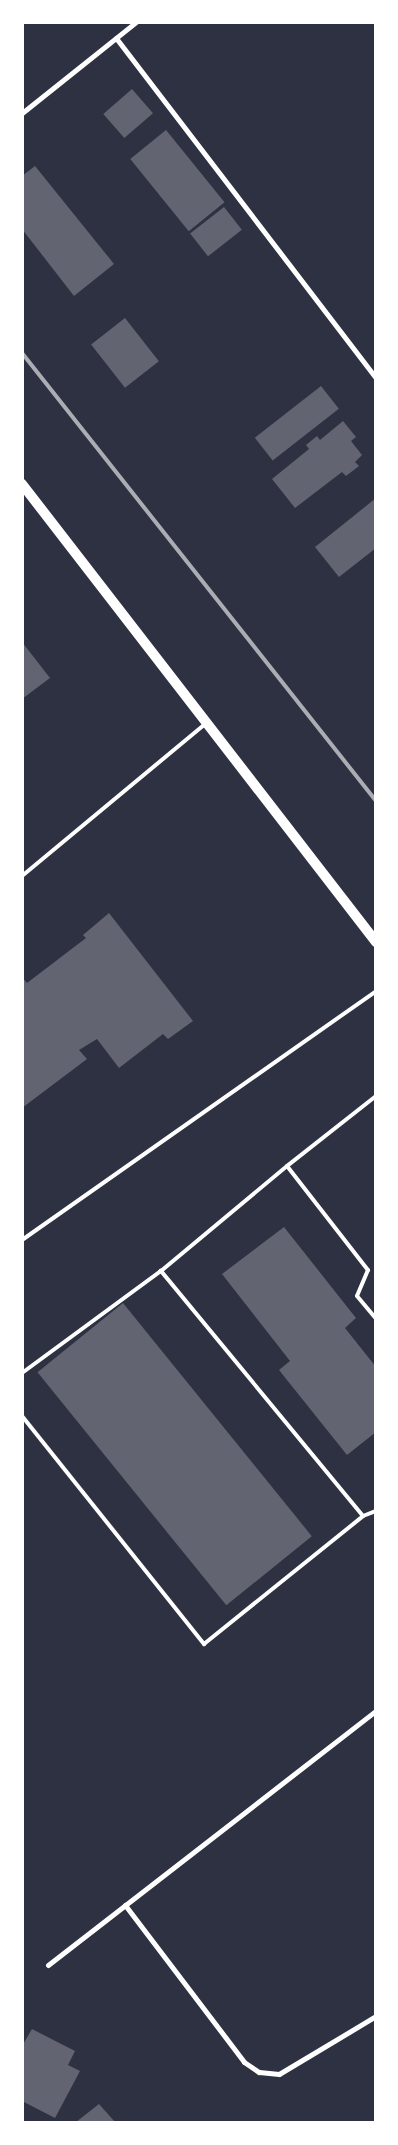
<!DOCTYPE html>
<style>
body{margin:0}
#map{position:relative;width:398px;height:2145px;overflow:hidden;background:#2d3142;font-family:Roboto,sans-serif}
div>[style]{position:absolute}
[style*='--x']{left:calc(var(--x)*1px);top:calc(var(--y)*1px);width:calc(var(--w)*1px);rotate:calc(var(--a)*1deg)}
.building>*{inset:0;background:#626471;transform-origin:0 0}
.service>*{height:4px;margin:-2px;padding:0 2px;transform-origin:2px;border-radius:2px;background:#fff}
.minor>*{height:5px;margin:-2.5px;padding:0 2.5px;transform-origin:2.5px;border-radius:2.5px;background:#fff}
.secondary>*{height:10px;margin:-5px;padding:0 5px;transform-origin:5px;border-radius:5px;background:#fff}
.rail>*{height:4px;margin:-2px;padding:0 2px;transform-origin:2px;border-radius:2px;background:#abadb3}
span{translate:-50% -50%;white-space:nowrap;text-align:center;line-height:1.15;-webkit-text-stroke:4px #fff;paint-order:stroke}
.frame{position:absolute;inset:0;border:24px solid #fff;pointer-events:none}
</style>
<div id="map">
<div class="building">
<div style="left:132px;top:89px;width:32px;height:38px;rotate:49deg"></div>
<div style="left:166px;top:130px;width:93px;height:46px;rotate:51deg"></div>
<div style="clip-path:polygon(35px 166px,114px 264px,74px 296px,22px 229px,22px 176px)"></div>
<div style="left:224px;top:207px;width:29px;height:43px;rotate:52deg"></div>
<div style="left:125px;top:318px;width:55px;height:43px;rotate:52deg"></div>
<div style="left:321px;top:386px;width:29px;height:84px;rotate:52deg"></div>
<div style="clip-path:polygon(343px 421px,356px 437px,351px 441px,362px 455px,355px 462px,359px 466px,346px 476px,342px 472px,295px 508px,272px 479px,309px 449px,306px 445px,317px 436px,320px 440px)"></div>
<div style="clip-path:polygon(376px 498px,376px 548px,339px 577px,315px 547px)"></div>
<div style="clip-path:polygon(22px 642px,50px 678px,22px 699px)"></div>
<div style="clip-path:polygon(109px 913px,193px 1021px,168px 1039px,163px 1034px,119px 1068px,97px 1039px,79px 1050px,87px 1059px,22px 1108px,22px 977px,27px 983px,86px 938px,83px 935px)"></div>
<div style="clip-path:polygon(284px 1227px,356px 1318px,345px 1328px,376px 1367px,376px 1432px,347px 1455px,279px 1370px,290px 1361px,222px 1274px)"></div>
<div style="left:123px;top:1303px;width:300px;height:110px;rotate:51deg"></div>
<div style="clip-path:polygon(32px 2029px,75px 2051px,68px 2065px,80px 2071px,55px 2118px,22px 2101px,22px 2046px)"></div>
<div style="clip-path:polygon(99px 2104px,115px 2122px,76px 2122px)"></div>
</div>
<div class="service">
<div style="--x:22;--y:876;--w:238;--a:-39.7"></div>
<div style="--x:376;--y:1096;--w:113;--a:141.8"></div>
<div style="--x:287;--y:1166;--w:132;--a:52.1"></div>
<div style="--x:368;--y:1270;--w:28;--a:113"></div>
<div style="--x:357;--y:1296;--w:30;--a:50"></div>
<div style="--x:22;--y:1240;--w:433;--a:-35.1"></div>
<div style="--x:22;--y:1373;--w:172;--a:-36.3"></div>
<div style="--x:161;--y:1271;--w:164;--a:-39.8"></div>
<div style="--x:22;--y:1416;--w:292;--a:51.4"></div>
<div style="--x:204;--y:1644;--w:204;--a:-38.8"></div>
<div style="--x:363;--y:1516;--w:318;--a:-129.5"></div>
<div style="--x:363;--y:1516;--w:14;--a:-21"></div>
</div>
<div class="minor">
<div style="--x:116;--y:38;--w:428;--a:52.6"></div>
<div style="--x:22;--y:113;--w:146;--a:-38.6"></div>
<div style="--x:125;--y:1905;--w:197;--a:52.8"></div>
<div style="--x:244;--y:2062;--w:18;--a:34"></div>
<div style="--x:259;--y:2072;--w:20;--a:6"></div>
<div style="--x:279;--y:2074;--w:113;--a:-30.9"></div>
<div style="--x:48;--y:1965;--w:415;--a:-37.8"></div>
</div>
<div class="secondary">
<div style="--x:22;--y:484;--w:579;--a:52.3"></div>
</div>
<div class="rail">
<div style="--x:22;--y:353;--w:571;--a:51.68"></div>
</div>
<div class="frame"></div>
</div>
